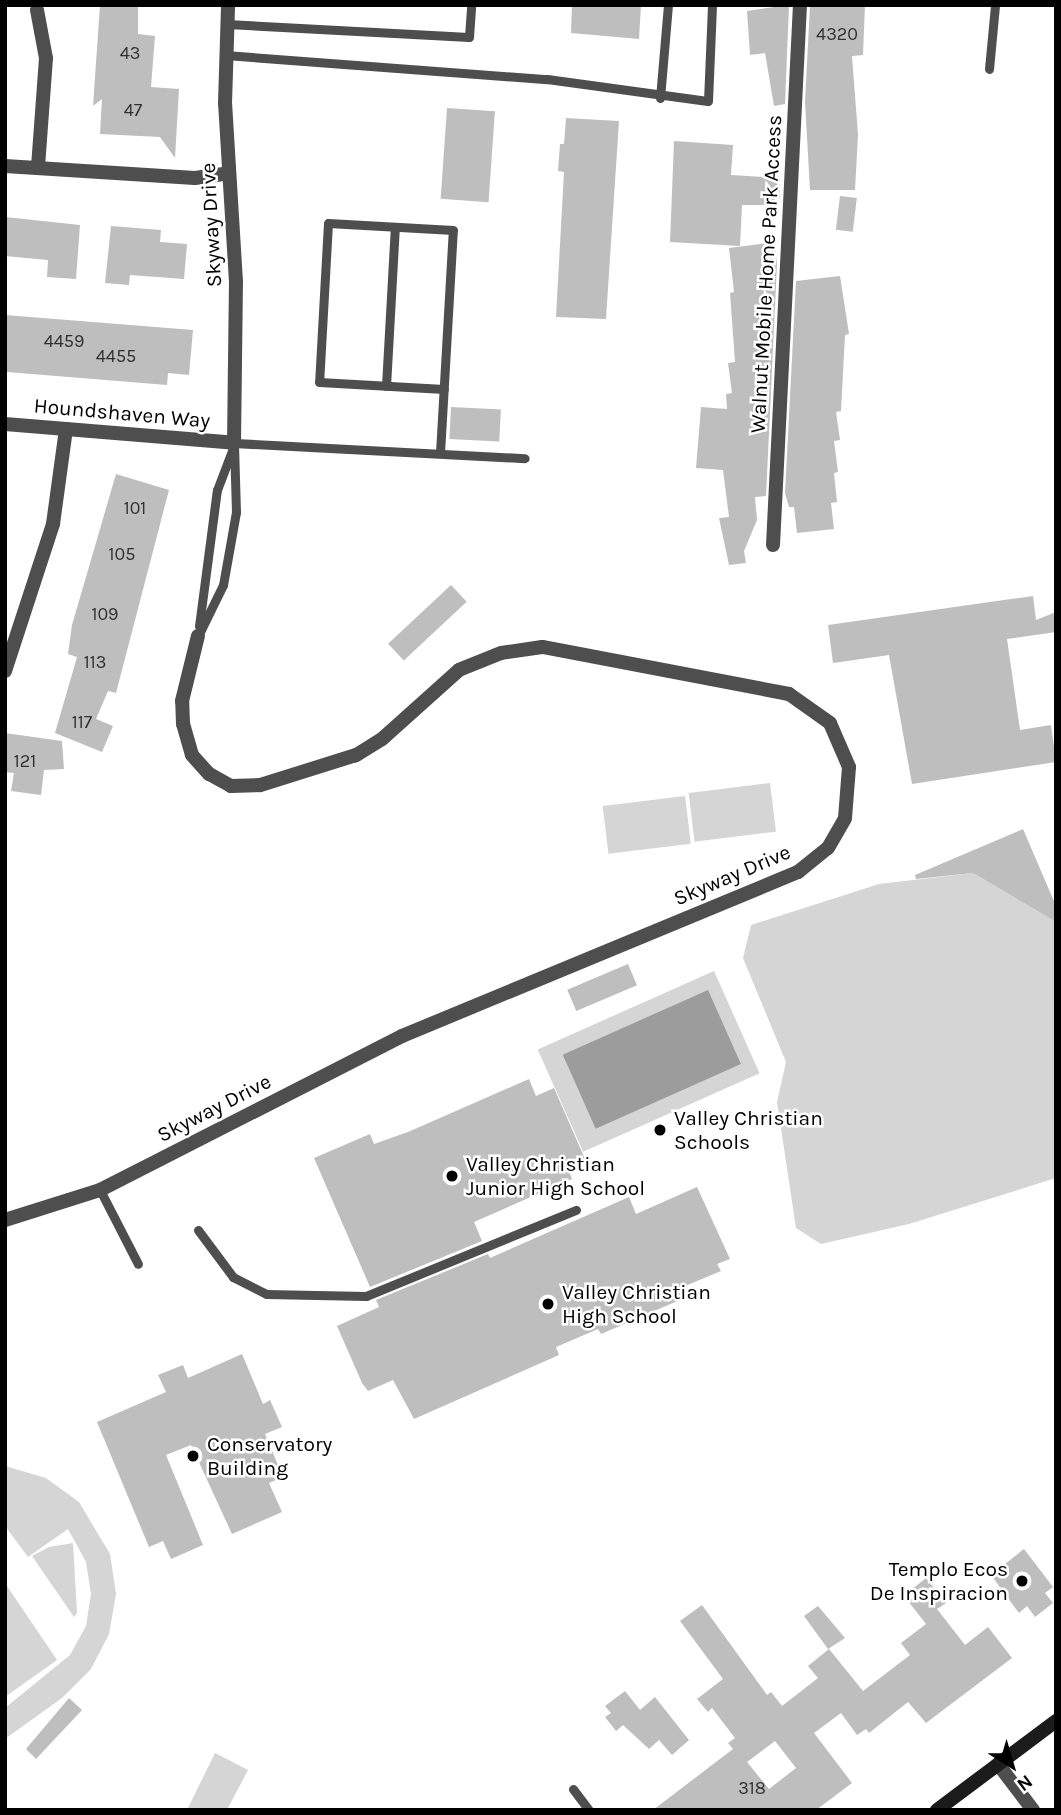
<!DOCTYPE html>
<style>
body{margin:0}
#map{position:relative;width:1061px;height:1815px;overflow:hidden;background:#fff;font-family:Karla,sans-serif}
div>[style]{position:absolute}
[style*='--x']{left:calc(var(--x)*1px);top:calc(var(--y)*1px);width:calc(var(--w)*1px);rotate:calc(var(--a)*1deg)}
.green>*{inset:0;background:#d5d5d5;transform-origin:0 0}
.water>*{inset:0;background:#9c9c9c;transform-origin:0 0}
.building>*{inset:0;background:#bebebe;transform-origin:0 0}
.lane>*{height:9px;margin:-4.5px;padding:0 4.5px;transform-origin:4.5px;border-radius:4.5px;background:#4e4e4e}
.street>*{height:14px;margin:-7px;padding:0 7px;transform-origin:7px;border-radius:7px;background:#4e4e4e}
.secondary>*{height:14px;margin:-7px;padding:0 7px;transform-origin:7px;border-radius:7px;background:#1b1b1b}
.dots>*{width:19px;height:19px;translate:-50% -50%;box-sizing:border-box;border:4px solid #fff;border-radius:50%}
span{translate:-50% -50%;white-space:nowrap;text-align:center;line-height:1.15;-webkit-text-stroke:5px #fff;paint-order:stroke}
.number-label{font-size:18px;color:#303030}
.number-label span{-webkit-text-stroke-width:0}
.street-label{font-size:21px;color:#000}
.poi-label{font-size:21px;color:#000}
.left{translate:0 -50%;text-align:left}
.right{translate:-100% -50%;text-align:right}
.frame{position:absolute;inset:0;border:7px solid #000;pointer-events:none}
.north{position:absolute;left:977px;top:1731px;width:70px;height:70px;-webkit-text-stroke:5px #fff;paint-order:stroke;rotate:143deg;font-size:19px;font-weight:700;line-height:28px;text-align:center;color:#000}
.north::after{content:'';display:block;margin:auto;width:24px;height:32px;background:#000;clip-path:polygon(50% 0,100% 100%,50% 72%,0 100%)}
</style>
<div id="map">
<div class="green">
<div style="left:770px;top:783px;width:49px;height:82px;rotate:83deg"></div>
<div style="left:685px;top:796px;width:48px;height:83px;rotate:83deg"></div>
<div style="clip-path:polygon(973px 873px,1056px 922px,1056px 1178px,909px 1224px,821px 1244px,796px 1228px,777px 1102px,786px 1062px,743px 958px,751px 925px,879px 884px)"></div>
<div style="left:714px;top:971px;width:112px;height:193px;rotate:66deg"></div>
<div style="clip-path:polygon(5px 1466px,46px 1478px,79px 1502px,110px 1554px,116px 1594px,109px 1634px,91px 1669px,62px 1698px,5px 1739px,5px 1708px,70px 1655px,86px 1626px,91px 1594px,86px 1562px,68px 1529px,28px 1557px,5px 1526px)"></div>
<div style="clip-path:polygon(73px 1543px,77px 1613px,74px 1617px,32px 1556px,49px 1547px)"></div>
<div style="clip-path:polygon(5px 1583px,57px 1660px,5px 1697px)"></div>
<div style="clip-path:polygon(215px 1753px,248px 1770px,227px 1810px,187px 1810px)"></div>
</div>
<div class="water">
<div style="left:708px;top:990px;width:81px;height:159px;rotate:66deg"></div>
</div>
<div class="building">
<div style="clip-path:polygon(100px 5px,138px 5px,138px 34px,155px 36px,151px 87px,179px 89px,175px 158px,160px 137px,100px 134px,102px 99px,93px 106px)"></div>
<div style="clip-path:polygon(572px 5px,641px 5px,639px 39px,571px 33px)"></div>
<div style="clip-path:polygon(789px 5px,785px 104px,774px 106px,765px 53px,750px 55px,747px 11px)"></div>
<div style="clip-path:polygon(810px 5px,865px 5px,863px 55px,852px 56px,858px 135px,855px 190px,810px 190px,805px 102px)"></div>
<div style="left:447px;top:108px;width:48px;height:91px;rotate:4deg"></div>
<div style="clip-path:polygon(566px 118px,619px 121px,606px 319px,556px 317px,564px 172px,558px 171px,560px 144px,564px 144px)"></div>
<div style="clip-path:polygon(674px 141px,733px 145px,731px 175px,780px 178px,780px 199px,775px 199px,775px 205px,742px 205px,740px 246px,670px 242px)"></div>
<div style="left:840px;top:196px;width:17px;height:34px;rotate:7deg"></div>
<div style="clip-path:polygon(5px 217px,80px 225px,76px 279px,47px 277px,48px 260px,5px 256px)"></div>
<div style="clip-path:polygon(111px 226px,161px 230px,160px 242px,187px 244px,184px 279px,130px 275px,129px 285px,105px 283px)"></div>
<div style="clip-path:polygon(775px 242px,777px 264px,766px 496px,755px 497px,757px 520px,744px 551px,746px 563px,729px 565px,719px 518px,729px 517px,723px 470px,696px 468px,701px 407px,727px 409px,726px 394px,732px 393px,728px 363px,735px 362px,730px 293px,734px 292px,729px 248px)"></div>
<div style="clip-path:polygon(840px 276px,849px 334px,845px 335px,841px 411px,836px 412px,840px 440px,834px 441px,838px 472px,834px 473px,837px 502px,831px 503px,834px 529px,797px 533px,794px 507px,789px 507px,785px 493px,796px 281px)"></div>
<div style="clip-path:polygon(5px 315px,193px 330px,189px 375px,168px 373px,167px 385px,7px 372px)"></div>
<div style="left:451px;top:407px;width:50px;height:32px;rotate:3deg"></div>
<div style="clip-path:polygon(116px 474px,169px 490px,116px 693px,108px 691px,96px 719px,113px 726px,102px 752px,55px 733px,77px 657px,68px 654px,72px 625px)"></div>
<div style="left:451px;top:585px;width:23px;height:86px;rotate:47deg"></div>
<div style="clip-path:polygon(1033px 596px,1036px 620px,1056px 612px,1056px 632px,1007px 639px,1020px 730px,1051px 725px,1056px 762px,912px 784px,889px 655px,833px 663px,828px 625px)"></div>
<div style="clip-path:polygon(5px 733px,62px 741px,64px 769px,44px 770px,41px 795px,11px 791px,14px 773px,5px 772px)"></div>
<div style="clip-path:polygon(1023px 829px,1056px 906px,1056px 922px,973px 873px,916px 879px,915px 875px)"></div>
<div style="left:628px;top:964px;width:23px;height:66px;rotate:67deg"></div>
<div style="clip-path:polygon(529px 1079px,536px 1096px,554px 1088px,585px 1159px,567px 1166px,572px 1179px,474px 1222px,482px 1241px,370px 1287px,314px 1158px,370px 1134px,374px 1144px,408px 1132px)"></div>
<div style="clip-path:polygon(697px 1187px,730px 1259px,717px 1264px,721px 1271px,678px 1289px,682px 1299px,601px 1334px,598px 1329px,556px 1347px,559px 1355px,414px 1419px,393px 1380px,368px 1391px,362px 1383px,337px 1326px,379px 1307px,376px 1300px,488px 1254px,490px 1258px,629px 1197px,636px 1214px)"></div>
<div style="clip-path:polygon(242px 1354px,263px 1404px,270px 1400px,282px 1427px,265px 1434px,283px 1477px,269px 1483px,282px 1512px,232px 1534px,191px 1445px,166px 1455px,203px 1545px,171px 1559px,163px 1541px,149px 1547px,97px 1422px,166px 1392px,158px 1375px,183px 1365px,188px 1378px)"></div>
<div style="clip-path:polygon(1024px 1549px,1053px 1587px,1045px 1593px,1053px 1603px,1035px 1617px,1027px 1606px,1019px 1613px,991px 1575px)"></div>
<div style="clip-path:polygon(evenodd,926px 1578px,946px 1603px,937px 1609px,965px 1645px,988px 1627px,1012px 1658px,926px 1723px,908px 1702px,869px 1733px,866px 1729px,857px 1735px,841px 1713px,814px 1733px,852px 1783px,816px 1810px,653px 1810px,733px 1749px,728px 1743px,735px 1738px,712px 1708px,708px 1712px,697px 1699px,723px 1679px,680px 1621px,702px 1605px,767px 1695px,771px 1692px,782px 1706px,818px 1678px,808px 1666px,829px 1649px,863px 1691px,910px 1655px,901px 1643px,926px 1624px,908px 1601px,915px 1596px,911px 1590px,926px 1578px,775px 1741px,796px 1768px,769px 1789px,747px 1762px,775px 1741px)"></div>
<div style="clip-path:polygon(818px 1606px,845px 1638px,828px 1649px,804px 1616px)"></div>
<div style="clip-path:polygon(625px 1691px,640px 1710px,655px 1697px,689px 1740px,672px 1755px,659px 1740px,649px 1749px,623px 1725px,616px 1731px,605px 1717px,611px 1713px,605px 1706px)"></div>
<div style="clip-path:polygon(69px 1698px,82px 1710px,36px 1759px,26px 1749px)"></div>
</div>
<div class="lane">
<div style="--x:227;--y:24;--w:242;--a:3.1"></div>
<div style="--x:469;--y:37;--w:32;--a:-86"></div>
<div style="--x:225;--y:55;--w:323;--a:4.3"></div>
<div style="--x:547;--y:79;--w:162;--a:7.8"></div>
<div style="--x:708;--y:101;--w:96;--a:-87.6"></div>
<div style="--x:989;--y:69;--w:64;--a:-84.6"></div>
<div style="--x:660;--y:98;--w:93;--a:-85.1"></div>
<div style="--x:386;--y:386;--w:159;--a:-86.8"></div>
<div style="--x:234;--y:443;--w:291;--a:3"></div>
<div style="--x:440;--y:453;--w:223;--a:-86.7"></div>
<div style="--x:453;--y:230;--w:125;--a:-176.8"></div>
<div style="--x:328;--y:223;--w:159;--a:93.2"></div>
<div style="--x:319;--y:382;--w:125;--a:3.2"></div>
<div style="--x:199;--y:626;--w:137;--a:-82.5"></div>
<div style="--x:217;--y:490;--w:45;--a:-69.1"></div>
<div style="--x:198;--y:636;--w:57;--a:-63.9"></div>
<div style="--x:223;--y:585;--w:74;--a:-79.9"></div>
<div style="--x:236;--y:512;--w:69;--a:-91.7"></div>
<div style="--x:100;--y:1190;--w:83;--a:62.8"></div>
<div style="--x:198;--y:1230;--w:59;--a:53.3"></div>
<div style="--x:233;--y:1277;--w:37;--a:27"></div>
<div style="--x:266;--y:1294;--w:100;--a:1.1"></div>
<div style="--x:366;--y:1296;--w:227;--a:-22.3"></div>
<div style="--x:573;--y:1789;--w:26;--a:53"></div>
</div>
<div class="street">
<div style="--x:37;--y:10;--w:49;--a:79.4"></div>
<div style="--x:46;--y:58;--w:110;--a:94.2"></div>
<div style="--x:5;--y:166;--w:190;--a:3.6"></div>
<div style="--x:195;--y:178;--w:34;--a:-8"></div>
<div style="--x:5;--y:424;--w:230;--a:4.7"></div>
<div style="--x:234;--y:443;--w:161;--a:-89.3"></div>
<div style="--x:236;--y:282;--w:179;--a:-93.5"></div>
<div style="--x:225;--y:103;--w:98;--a:-88.2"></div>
<div style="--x:773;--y:545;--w:541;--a:-87.14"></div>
<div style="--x:5;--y:671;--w:155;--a:-71.9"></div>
<div style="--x:53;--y:524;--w:96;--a:-82.2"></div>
<div style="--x:5;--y:1220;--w:100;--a:-17.5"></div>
<div style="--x:100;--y:1190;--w:339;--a:-27"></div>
<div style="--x:402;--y:1036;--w:429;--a:-22.5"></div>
<div style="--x:798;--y:872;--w:38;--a:-39"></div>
<div style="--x:828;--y:848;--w:34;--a:-60"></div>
<div style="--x:845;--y:818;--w:51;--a:-85.5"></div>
<div style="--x:849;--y:767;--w:48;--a:-113.4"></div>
<div style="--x:830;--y:723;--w:50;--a:-144.7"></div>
<div style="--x:789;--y:694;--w:251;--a:-169.2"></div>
<div style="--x:542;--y:647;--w:41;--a:171.7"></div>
<div style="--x:501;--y:653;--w:45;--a:158"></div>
<div style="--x:459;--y:670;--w:103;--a:138.1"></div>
<div style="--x:382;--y:739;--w:31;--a:148"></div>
<div style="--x:356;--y:755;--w:101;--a:162.6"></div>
<div style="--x:260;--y:785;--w:29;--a:178"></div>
<div style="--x:231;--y:786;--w:25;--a:-151"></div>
<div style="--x:209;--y:774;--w:25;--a:-132"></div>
<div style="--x:192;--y:755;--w:32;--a:-106"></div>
<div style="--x:183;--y:724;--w:23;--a:-92"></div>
<div style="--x:182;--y:701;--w:67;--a:-76.2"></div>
<div style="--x:998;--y:1764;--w:58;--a:52.7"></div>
</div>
<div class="secondary">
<div style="--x:937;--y:1810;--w:149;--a:-36.8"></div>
</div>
<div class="dots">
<div style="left:660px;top:1130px;background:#000"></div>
<div style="left:452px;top:1176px;background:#000"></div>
<div style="left:548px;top:1304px;background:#000"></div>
<div style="left:193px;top:1456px;background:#000"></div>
<div style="left:1022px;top:1581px;background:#000"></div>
</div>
<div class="number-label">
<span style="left:837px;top:34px">4320</span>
<span style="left:130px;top:53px">43</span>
<span style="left:133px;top:110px">47</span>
<span style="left:64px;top:341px">4459</span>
<span style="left:116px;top:356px">4455</span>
<span style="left:135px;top:508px">101</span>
<span style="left:122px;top:554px">105</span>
<span style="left:105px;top:614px">109</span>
<span style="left:95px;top:662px">113</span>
<span style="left:82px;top:722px">117</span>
<span style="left:25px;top:761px">121</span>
<span style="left:752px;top:1788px">318</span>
</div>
<div class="street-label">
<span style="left:211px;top:225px;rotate:-93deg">Skyway Drive</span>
<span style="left:766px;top:274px;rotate:-87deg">Walnut Mobile Home Park Access</span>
<span style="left:122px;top:413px;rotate:5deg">Houndshaven Way</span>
<span style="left:732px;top:875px;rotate:-23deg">Skyway Drive</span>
<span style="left:214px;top:1108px;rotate:-27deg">Skyway Drive</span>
</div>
<div class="poi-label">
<span class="left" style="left:674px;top:1130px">Valley Christian<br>Schools</span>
<span class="left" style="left:466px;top:1176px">Valley Christian<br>Junior High School</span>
<span class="left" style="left:562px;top:1304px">Valley Christian<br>High School</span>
<span class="left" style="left:207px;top:1456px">Conservatory<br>Building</span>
<span class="right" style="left:1008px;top:1581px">Templo Ecos<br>De Inspiracion</span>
</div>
<div class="frame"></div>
<div class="north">N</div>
</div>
